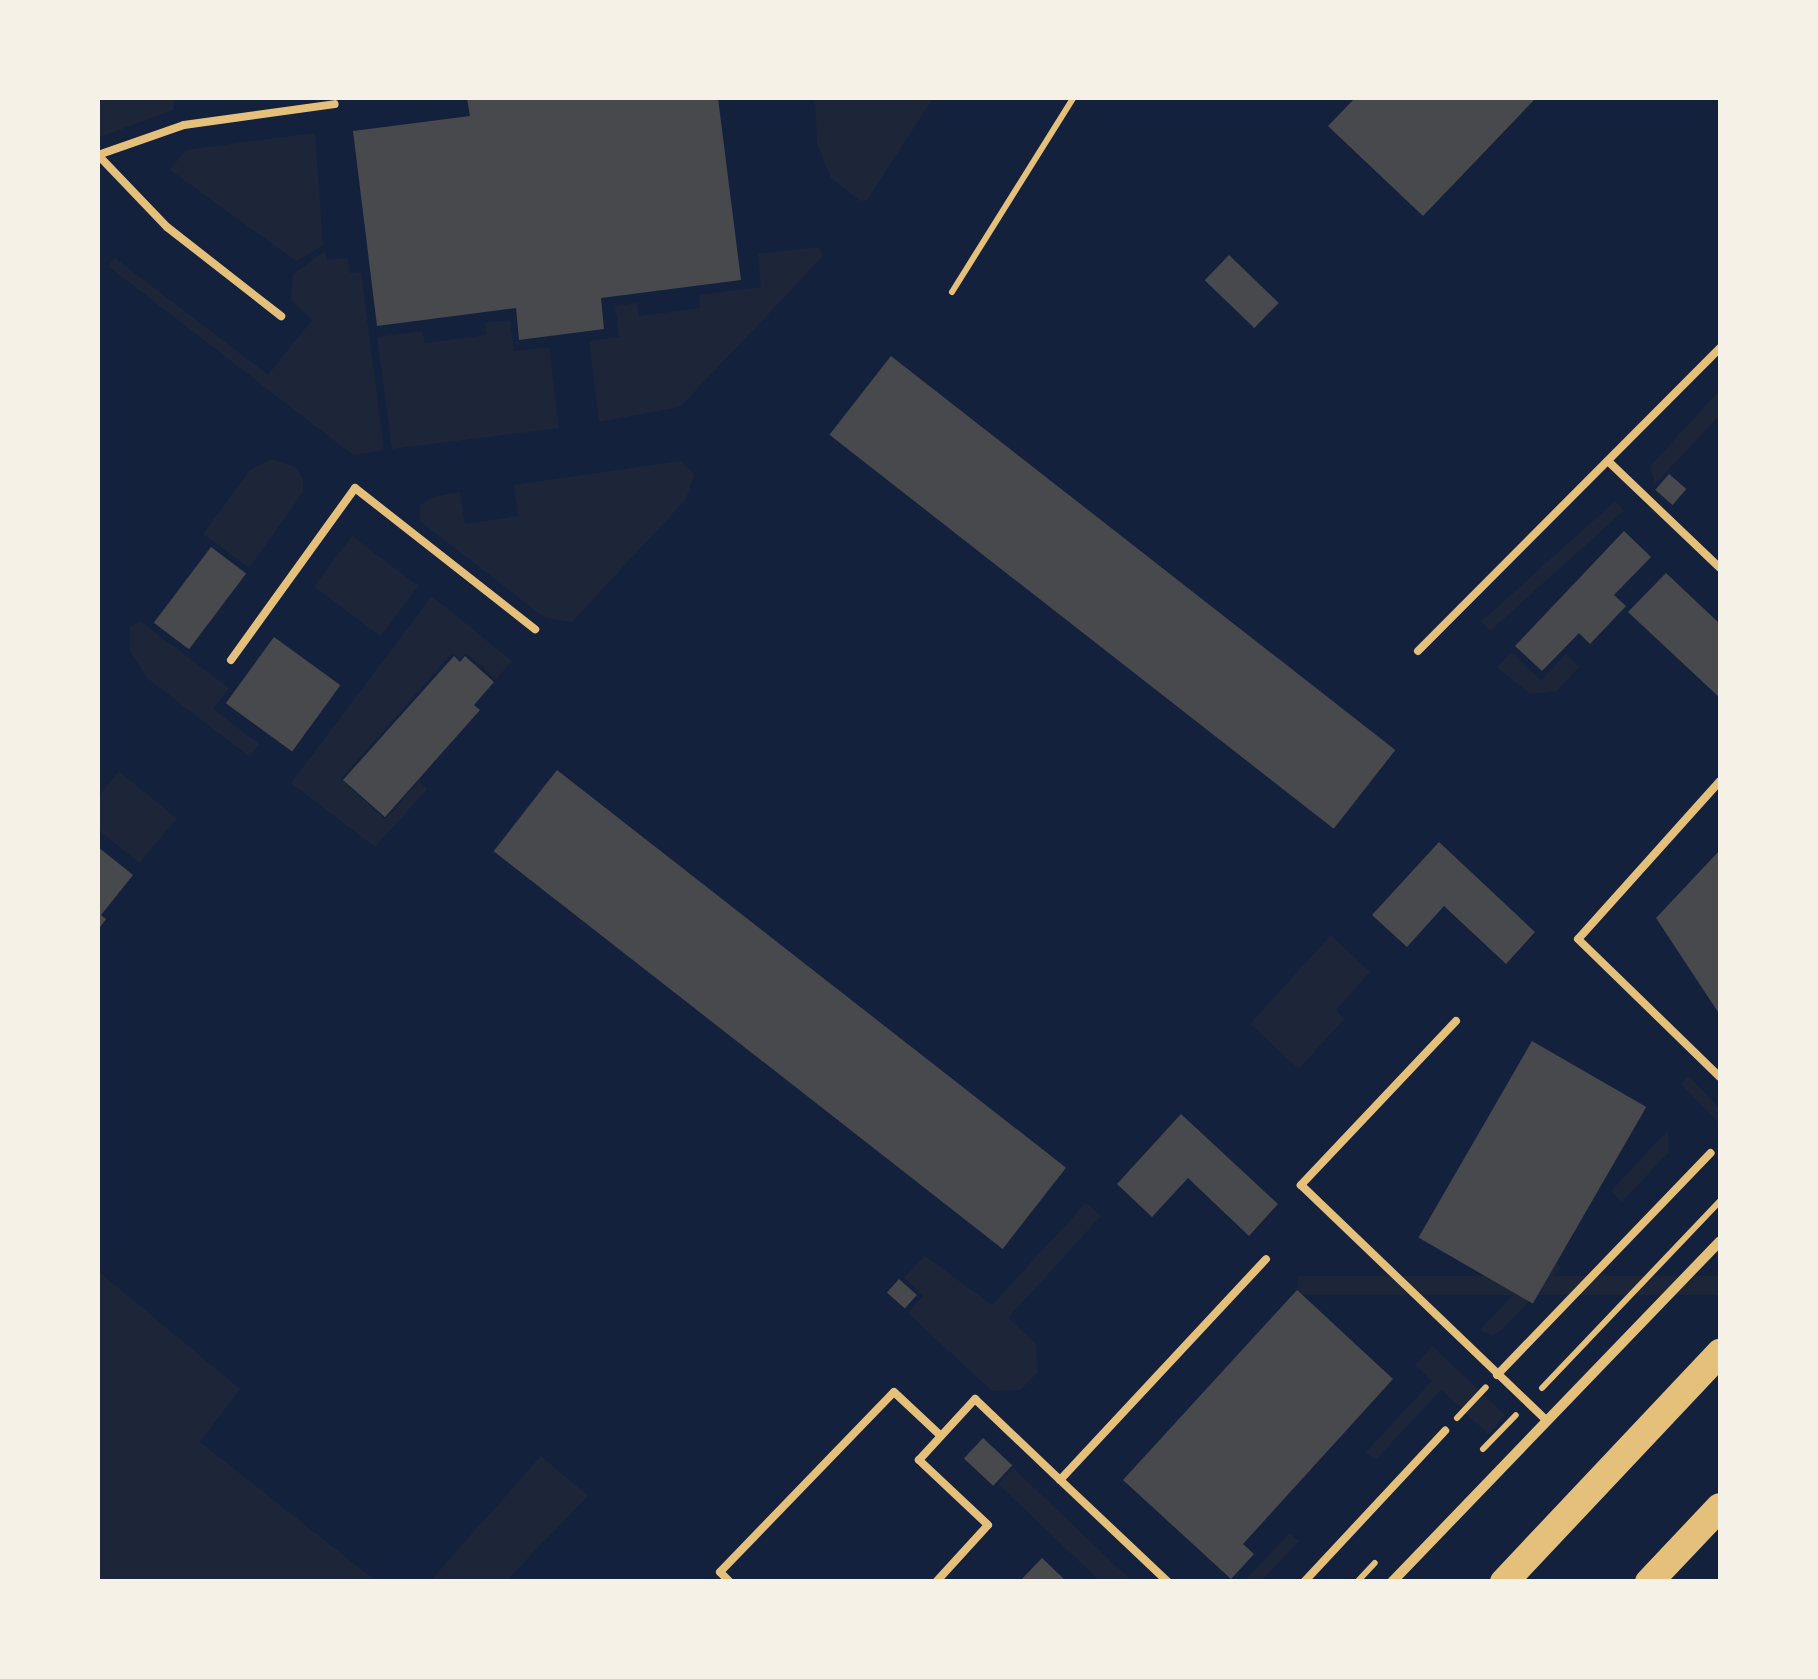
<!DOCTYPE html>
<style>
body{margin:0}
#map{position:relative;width:1818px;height:1679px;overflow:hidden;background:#14213d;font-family:"Sofia Sans Condensed",sans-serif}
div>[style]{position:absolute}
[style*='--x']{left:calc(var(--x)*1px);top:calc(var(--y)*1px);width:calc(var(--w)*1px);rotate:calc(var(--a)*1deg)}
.green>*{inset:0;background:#1d2539;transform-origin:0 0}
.building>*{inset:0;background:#48494c;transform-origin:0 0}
.path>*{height:6px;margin:-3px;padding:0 3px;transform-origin:3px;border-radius:3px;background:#e5c07b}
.service>*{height:8px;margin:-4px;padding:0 4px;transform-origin:4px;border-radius:4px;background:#e5c07b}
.minor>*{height:10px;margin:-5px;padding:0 5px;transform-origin:5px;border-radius:5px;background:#e5c07b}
.trunk>*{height:28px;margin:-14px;padding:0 14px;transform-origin:14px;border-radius:14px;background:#e5c07b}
span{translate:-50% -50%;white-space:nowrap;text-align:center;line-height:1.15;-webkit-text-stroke:8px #f6f1e7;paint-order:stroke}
.frame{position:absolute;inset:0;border:100px solid #f6f1e7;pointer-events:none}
</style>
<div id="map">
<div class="green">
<div style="clip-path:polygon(98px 98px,175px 98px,173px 110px,100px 137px)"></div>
<div style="clip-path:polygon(815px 98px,933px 98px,867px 200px,860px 201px,831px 178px,817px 143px)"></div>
<div style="clip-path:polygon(315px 133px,323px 246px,296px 261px,170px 170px,185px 150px)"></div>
<div style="clip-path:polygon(818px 247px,823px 256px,680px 407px,599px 422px,589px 341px,619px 337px,615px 306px,637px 303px,639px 316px,700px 308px,699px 295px,761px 287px,758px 254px)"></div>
<div style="clip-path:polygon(325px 251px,327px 260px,348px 258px,350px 273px,361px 272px,384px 450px,353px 455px,108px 266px,115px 258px,268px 375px,312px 320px,291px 300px,293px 274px)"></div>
<div style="clip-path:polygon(510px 320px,514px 351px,549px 347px,559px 428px,392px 449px,377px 337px,422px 331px,425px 343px,486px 335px,485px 323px)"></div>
<div style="clip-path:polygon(1720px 390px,1720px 415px,1655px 484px,1650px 466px)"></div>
<div style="clip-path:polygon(271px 459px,295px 467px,303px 479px,303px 492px,249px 568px,203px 534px,250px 470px)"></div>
<div style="clip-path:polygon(680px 461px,694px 474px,686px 499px,572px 622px,545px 618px,420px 521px,420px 505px,433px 497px,460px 492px,465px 524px,518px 516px,514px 485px)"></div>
<div style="left:1615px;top:501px;width:13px;height:180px;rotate:48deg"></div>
<div style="left:352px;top:536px;width:83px;height:63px;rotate:37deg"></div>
<div style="clip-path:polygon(432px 596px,512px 661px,496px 679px,466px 653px,460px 659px,452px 653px,341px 779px,385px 819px,419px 781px,427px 789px,375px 847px,291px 783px)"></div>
<div style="clip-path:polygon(140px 621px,229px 688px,213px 709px,259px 744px,250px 757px,147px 678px,130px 651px,130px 627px)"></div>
<div style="clip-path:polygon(1511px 652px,1541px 681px,1566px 654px,1579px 667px,1557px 691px,1530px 694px,1497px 667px)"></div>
<div style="clip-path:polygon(119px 771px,177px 819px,139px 863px,101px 832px,98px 822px,98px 797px)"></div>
<div style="clip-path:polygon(1331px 935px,1370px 972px,1336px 1010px,1344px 1019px,1299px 1069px,1250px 1024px)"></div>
<div style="clip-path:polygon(1689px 1076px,1720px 1109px,1720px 1124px,1681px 1084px)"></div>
<div style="clip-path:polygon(1668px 1130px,1669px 1152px,1622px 1202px,1611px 1191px)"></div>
<div style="clip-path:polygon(1086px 1203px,1101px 1216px,1008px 1318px,1036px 1344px,1038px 1372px,1020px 1390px,992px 1391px,908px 1313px,923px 1296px,904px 1278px,925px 1256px,992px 1305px)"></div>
<div style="clip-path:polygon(1549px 1256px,1561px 1268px,1502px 1330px,1493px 1335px,1480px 1330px)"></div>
<div style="clip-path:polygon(98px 1271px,240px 1389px,200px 1442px,376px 1581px,98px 1581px)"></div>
<div style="left:1720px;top:1276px;width:19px;height:422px;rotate:90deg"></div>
<div style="clip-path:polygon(1432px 1346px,1479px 1390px,1462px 1408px,1441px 1390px,1375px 1460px,1366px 1452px,1432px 1381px,1415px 1365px)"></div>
<div style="left:1483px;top:1395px;width:30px;height:25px;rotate:42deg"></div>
<div style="clip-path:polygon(541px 1456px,588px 1496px,506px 1581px,430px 1581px)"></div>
<div style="clip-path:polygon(1013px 1468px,1132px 1581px,1100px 1581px,998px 1484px)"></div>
<div style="clip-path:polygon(1290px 1533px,1299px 1541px,1261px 1581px,1244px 1581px)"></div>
</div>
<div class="building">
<div style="clip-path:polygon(467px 98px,718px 98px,741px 280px,601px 298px,604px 329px,519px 340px,516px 308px,377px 326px,353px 131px,470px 116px)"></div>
<div style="clip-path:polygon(1355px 98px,1536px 98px,1423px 216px,1328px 126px)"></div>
<div style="left:1229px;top:255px;width:69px;height:35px;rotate:44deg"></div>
<div style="left:891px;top:356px;width:640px;height:100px;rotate:38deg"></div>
<div style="left:1669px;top:474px;width:23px;height:21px;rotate:41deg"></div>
<div style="clip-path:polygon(1624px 531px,1651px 557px,1614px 595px,1626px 606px,1590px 644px,1579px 633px,1542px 671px,1515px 646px)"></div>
<div style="left:211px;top:547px;width:44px;height:95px;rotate:37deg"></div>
<div style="clip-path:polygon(1666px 573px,1720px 624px,1720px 698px,1628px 612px)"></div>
<div style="left:274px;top:637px;width:82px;height:82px;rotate:36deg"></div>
<div style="clip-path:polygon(454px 656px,460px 662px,465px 656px,494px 682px,474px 705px,480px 710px,385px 817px,343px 780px)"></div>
<div style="left:557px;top:770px;width:646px;height:103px;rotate:38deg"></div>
<div style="clip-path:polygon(1439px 842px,1535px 932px,1506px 964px,1444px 906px,1407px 947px,1372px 915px)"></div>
<div style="clip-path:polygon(98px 847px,133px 875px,101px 915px,106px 919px,98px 930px)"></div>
<div style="clip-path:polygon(1720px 850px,1720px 1015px,1656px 918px)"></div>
<div style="left:1532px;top:1041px;width:132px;height:227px;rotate:30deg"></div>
<div style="clip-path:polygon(1181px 1114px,1278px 1204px,1249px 1236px,1188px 1178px,1152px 1217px,1117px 1184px)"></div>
<div style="left:899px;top:1279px;width:24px;height:18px;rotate:42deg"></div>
<div style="clip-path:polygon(1297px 1290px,1393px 1379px,1243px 1544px,1254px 1554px,1231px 1579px,1123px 1480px)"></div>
<div style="left:983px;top:1438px;width:40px;height:28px;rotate:43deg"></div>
<div style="clip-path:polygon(1042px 1558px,1067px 1582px,1019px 1582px)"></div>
</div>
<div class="path">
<div style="--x:952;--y:292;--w:229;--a:-58"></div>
<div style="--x:1542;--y:1388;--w:258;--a:-46.4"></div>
<div style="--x:1457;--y:1418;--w:42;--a:-46.9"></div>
<div style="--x:1483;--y:1449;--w:47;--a:-45.9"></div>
<div style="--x:1357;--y:1582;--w:26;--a:-47"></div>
</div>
<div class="service">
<div style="--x:98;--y:155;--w:100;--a:46.2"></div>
<div style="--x:167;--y:227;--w:145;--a:38"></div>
<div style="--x:98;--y:155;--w:91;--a:-19.2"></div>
<div style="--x:184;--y:125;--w:152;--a:-7.9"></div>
<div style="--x:1609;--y:462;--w:153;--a:43.7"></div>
<div style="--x:1418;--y:651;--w:428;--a:-45.1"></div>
<div style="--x:231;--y:660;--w:212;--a:-54.2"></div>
<div style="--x:355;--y:488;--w:229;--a:38.1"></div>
<div style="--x:1720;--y:781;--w:212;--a:131.9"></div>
<div style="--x:1578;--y:939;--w:198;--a:44.2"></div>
<div style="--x:1456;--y:1021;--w:226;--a:133.4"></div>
<div style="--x:1301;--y:1185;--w:339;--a:43.8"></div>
<div style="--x:1497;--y:1375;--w:308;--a:-46.1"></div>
<div style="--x:730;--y:1582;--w:14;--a:-135"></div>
<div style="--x:720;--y:1572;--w:250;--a:-46"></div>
<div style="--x:894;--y:1392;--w:64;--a:43.1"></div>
<div style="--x:936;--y:1582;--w:77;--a:-47.6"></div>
<div style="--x:988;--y:1525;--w:95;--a:-136.7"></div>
<div style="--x:919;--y:1460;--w:83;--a:-47.4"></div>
<div style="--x:975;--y:1399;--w:117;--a:43.6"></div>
<div style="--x:1168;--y:1582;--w:149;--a:-136.6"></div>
<div style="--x:1060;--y:1480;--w:302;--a:-47"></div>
<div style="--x:1304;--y:1582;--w:207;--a:-47"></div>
</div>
<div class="minor">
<div style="--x:1392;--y:1582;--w:473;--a:-46.1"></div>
</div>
<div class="trunk">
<div style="--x:1504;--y:1582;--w:315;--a:-46.7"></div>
<div style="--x:1649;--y:1582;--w:103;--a:-46.6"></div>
</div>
<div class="frame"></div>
</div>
